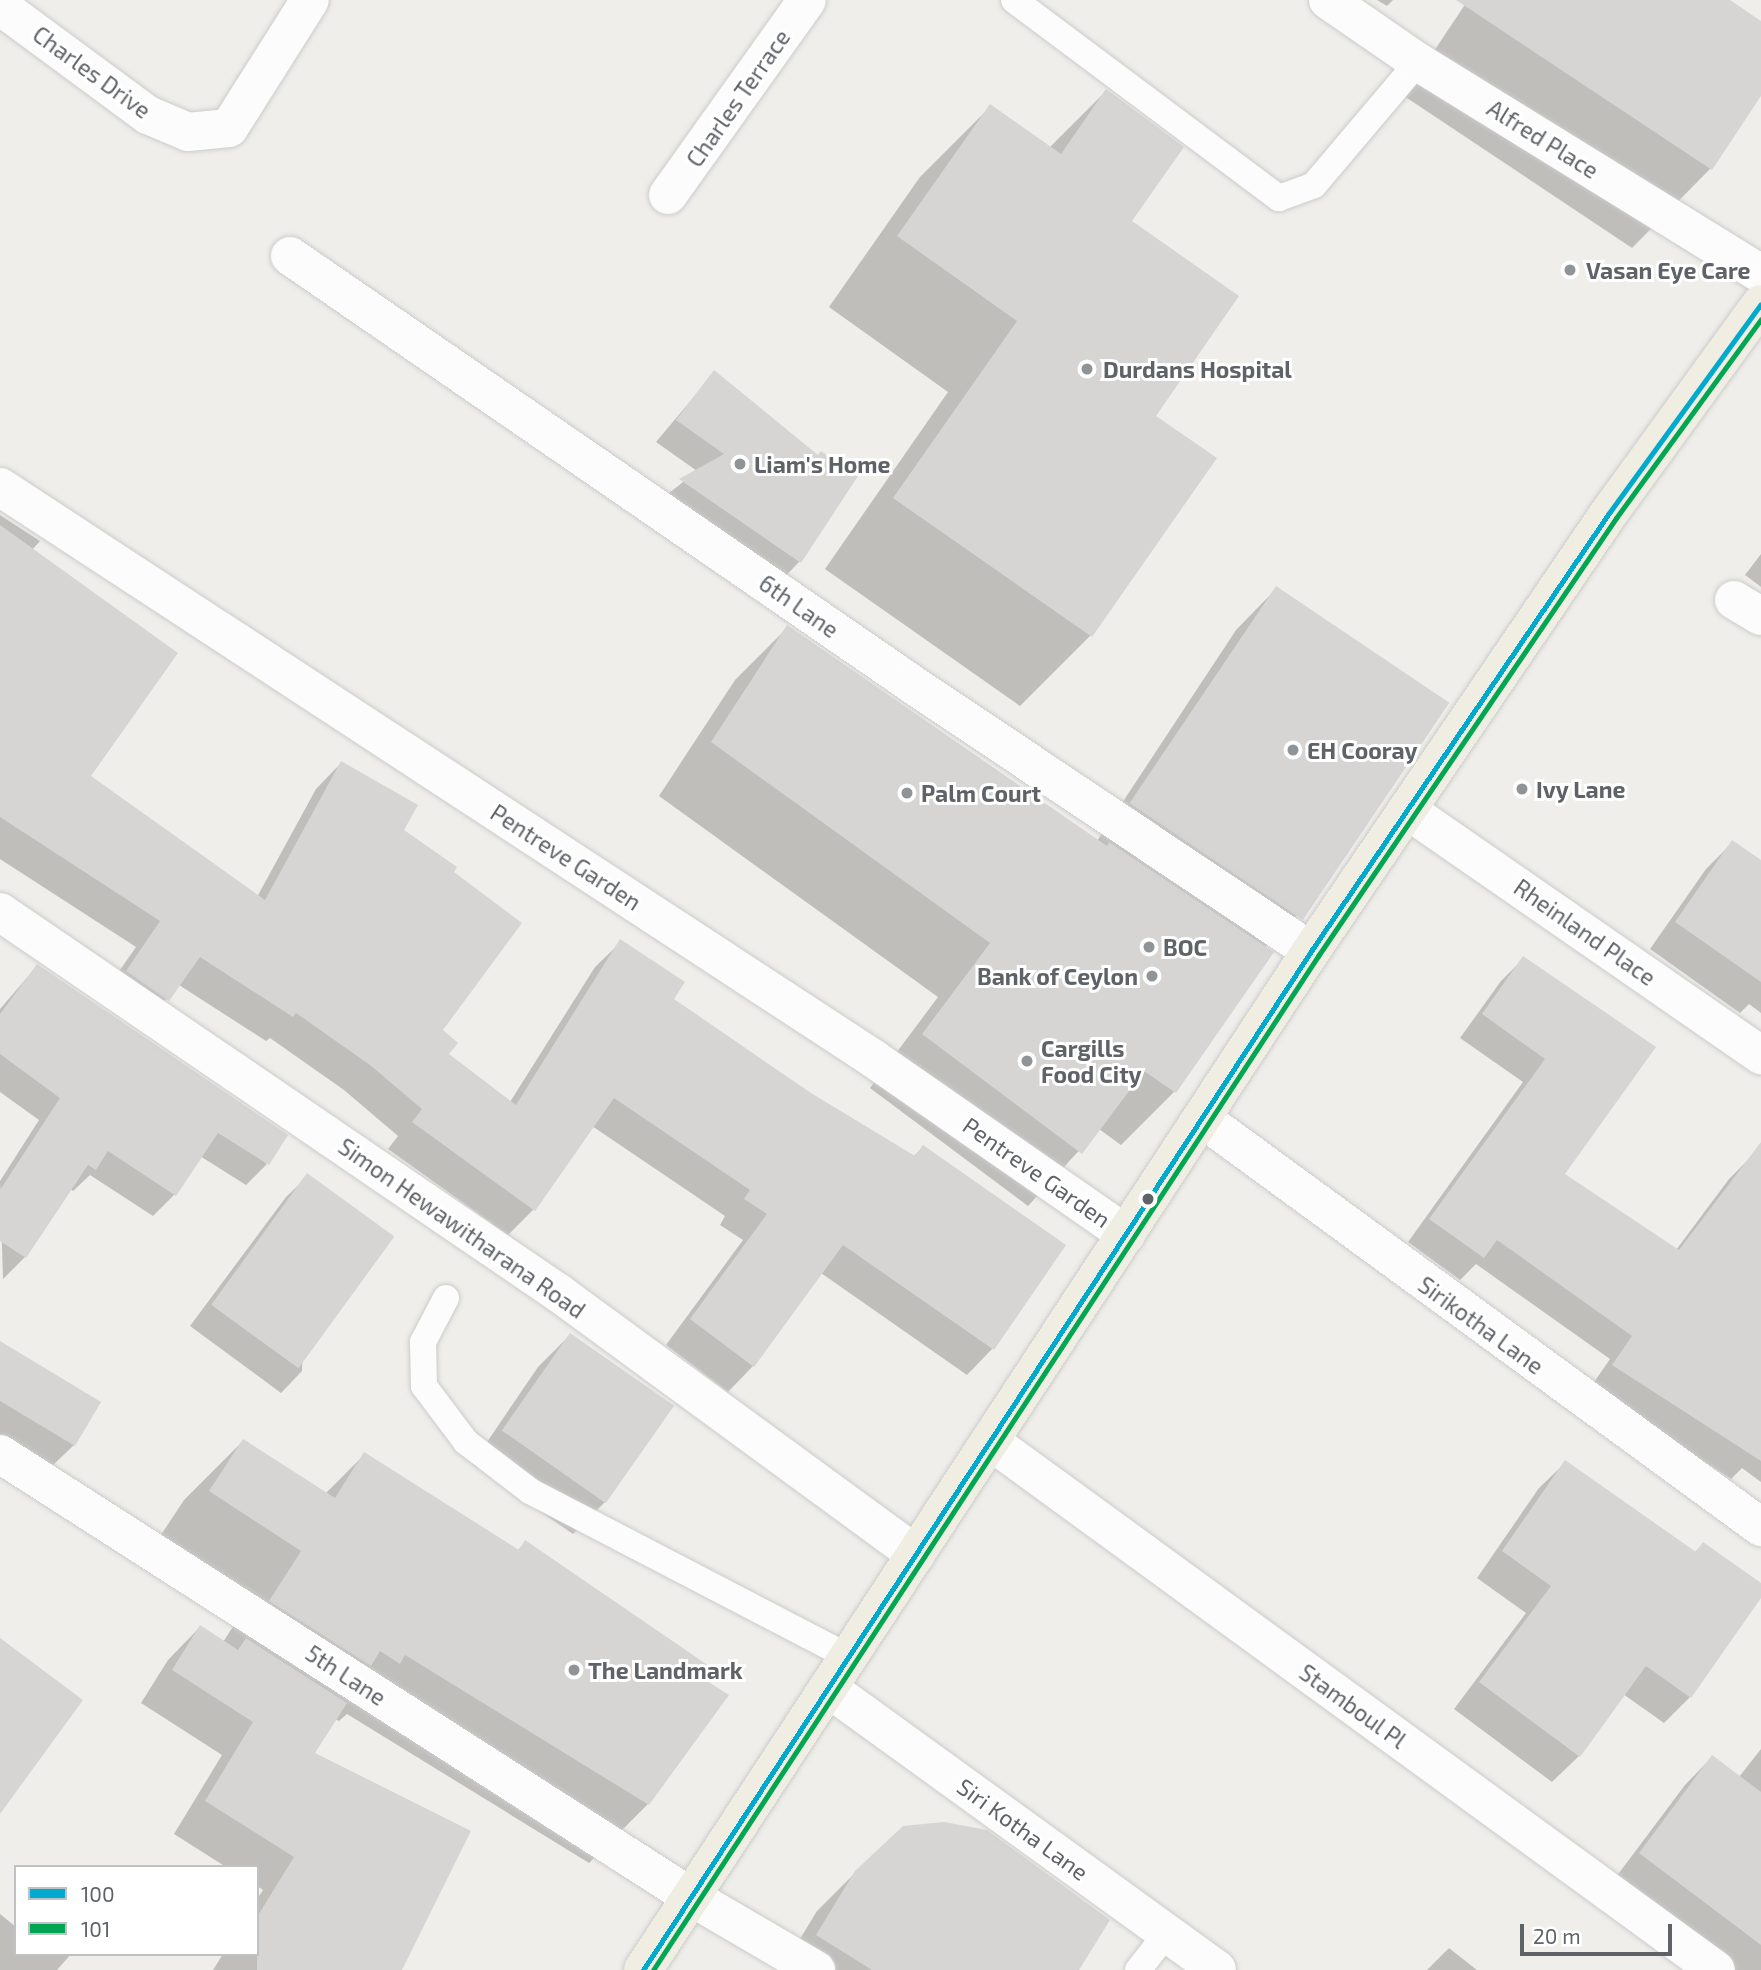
<!DOCTYPE html>
<style>
body{margin:0}
#map{position:relative;width:1761px;height:1970px;overflow:hidden;background:#efeeea;font-family:"Exo 2",sans-serif}
div>[style]{position:absolute}
[style*='--x']{left:calc(var(--x)*1px);top:calc(var(--y)*1px);width:calc(var(--w)*1px);rotate:calc(var(--a)*1deg)}
.shadow>*{inset:0;background:#0003}
.building>*{inset:0;background:#d6d5d3;transform-origin:0 0}
.roads{filter:drop-shadow(0 0 2px #cbcccc) drop-shadow(0 0 2px #cbcccc)}
.lane>*{height:26px;margin:-13px;padding:0 13px;transform-origin:13px;border-radius:13px;background:#fdfcfc}
.street>*{height:38px;margin:-19px;padding:0 19px;transform-origin:19px;border-radius:19px;background:#fdfcfc}
.secondary>*{height:38px;margin:-19px;padding:0 19px;transform-origin:19px;border-radius:19px;background:#fdfcfc}
.highway>*{height:38px;margin:-19px;padding:0 19px;transform-origin:19px;border-radius:19px;background:#f0ede3}
.bus-1>*{height:5px;margin:-2.5px;padding:0 2.5px;transform-origin:2.5px;border-radius:2.5px;background:#00a9ce}
.bus-2>*{height:5px;margin:-2.5px;padding:0 2.5px;transform-origin:2.5px;border-radius:2.5px;background:#00a651}
.dots>*{width:19px;height:19px;translate:-50% -50%;box-sizing:border-box;border:4px solid #fff;border-radius:50%}
span{translate:-50% -50%;white-space:nowrap;text-align:center;line-height:1.15;-webkit-text-stroke:6px #fff;paint-order:stroke}
.street-label{font-size:23px;color:#5f6368}
.poi-label{font-size:23px;color:#5f6368;font-weight:700}
.left{translate:0 -50%;text-align:left}
.right{translate:-100% -50%;text-align:right}
.legend{position:absolute;left:14px;top:1865px;width:245px;height:91px;box-sizing:border-box;background:#fff;border:2px solid #bfc1c3;margin:0;padding:9px 12px;list-style:none;font-size:21px;color:#5f6368}
.legend li{display:flex;align-items:center;gap:14px;height:35px}
.legend b{width:35px;border:2px solid #bfc1c3}
.scale{position:absolute;left:1520px;top:1924px;width:152px;height:32px;box-sizing:border-box;border:4px solid #5f6368;border-top:0;padding-left:9px;font-size:21px;line-height:24px;white-space:nowrap;color:#5f6368;-webkit-text-stroke:5px #fff;paint-order:stroke}
</style>
<div id="map">
<div class="shadow">
<div style="clip-path:polygon(1377px 0,1393px 0,1387px 6px)"></div>
<div style="clip-path:polygon(1468px 0,1727px 0,1761px 23px,1761px 93px,1710px 169px,1632px 248px,1404px 96px)"></div>
<div style="clip-path:polygon(1106px 91px,1154px 416px,1215px 459px,1090px 636px,1020px 706px,825px 569px,948px 392px,829px 307px,920px 177px,990px 107px,1049px 148px)"></div>
<div style="clip-path:polygon(714px 373px,817px 457px,855px 477px,799px 562px,778px 584px,659px 501px,697px 471px,656px 442px)"></div>
<div style="clip-path:polygon(0 515px,40px 541px,32px 550px,88px 776px,257px 897px,316px 789px,341px 763px,402px 830px,452px 872px,441px 1030px,446px 1054px,510px 1102px,595px 967px,621px 942px,672px 1000px,810px 1095px,913px 1157px,923px 1147px,1064px 1245px,992px 1349px,967px 1375px,821px 1273px,753px 1366px,728px 1392px,666px 1345px,743px 1240px,720px 1225px,725px 1216px,592px 1126px,533px 1210px,508px 1235px,388px 1149px,398px 1136px,344px 1090px,270px 1038px,266px 1041px,179px 985px,143px 1025px,101px 997px,136px 947px,0 859px)"></div>
<div style="clip-path:polygon(1761px 554px,1761px 587px,1745px 575px)"></div>
<div style="clip-path:polygon(1277px 588px,1298px 914px,1264px 948px,1174px 1092px,1121px 1145px,1099px 1129px,1028px 1206px,870px 1088px,938px 997px,659px 796px,735px 680px,788px 627px,1097px 841px,1236px 630px)"></div>
<div style="clip-path:polygon(1733px 842px,1761px 862px,1761px 1013px,1749px 1004px,1740px 1013px,1650px 949px,1706px 869px)"></div>
<div style="clip-path:polygon(1524px 958px,1653px 1048px,1563px 1175px,1676px 1250px,1729px 1179px,1752px 1156px,1761px 1163px,1761px 1482px,1742px 1468px,1731px 1479px,1590px 1388px,1610px 1359px,1476px 1264px,1460px 1280px,1408px 1242px,1523px 1082px,1460px 1038px,1501px 981px)"></div>
<div style="clip-path:polygon(37px 966px,267px 1164px,246px 1185px,200px 1156px,175px 1194px,153px 1216px,90px 1175px,73px 1191px,70px 1189px,25px 1257px,3px 1279px,0 1181px,39px 1120px,0 1092px,0 1009px)"></div>
<div style="clip-path:polygon(308px 1176px,302px 1371px,281px 1393px,190px 1326px,286px 1197px)"></div>
<div style="clip-path:polygon(570px 1335px,605px 1502px,573px 1534px,472px 1464px,538px 1367px)"></div>
<div style="clip-path:polygon(0 1343px,74px 1445px,52px 1466px,0 1435px)"></div>
<div style="clip-path:polygon(243px 1441px,325px 1494px,365px 1454px,517px 1551px,526px 1542px,648px 1804px,589px 1863px,347px 1714px,339px 1721px,335px 1719px,313px 1753px,401px 1970px,213px 1970px,223px 1954px,257px 1954px,257px 1899px,263px 1890px,257px 1886px,257px 1867px,226px 1867px,174px 1834px,222px 1755px,141px 1703px,168px 1660px,200px 1627px,223px 1642px,244px 1610px,151px 1550px,184px 1500px)"></div>
<div style="clip-path:polygon(1566px 1462px,1694px 1553px,1703px 1544px,1761px 1585px,1761px 1595px,1690px 1697px,1664px 1723px,1623px 1694px,1579px 1756px,1552px 1782px,1454px 1709px,1526px 1613px,1477px 1578px,1539px 1488px)"></div>
<div style="clip-path:polygon(1761px 1749px,1761px 1970px,1709px 1970px,1613px 1881px,1685px 1785px,1712px 1757px,1739px 1777px)"></div>
<div style="clip-path:polygon(856px 1872px,1077px 1970px,781px 1970px,817px 1911px)"></div>
<div style="clip-path:polygon(0 1914px,16px 1927px,16px 1954px,71px 1954px,57px 1970px,0 1970px)"></div>
<div style="clip-path:polygon(1449px 1948px,1477px 1970px,1427px 1970px)"></div>
</div>
<div class="building">
<div style="clip-path:polygon(1456px 0,1730px 0,1761px 21px,1761px 96px,1712px 170px)"></div>
<div style="clip-path:polygon(1106px 89px,1184px 147px,1132px 221px,1239px 296px,1156px 416px,1217px 458px,1092px 637px,893px 498px,1017px 321px,897px 236px,990px 104px,1061px 154px)"></div>
<div style="clip-path:polygon(714px 370px,818px 455px,821px 451px,858px 476px,801px 563px,679px 479px,724px 454px,676px 420px)"></div>
<div style="clip-path:polygon(0 525px,178px 653px,91px 776px,265px 900px,341px 761px,418px 805px,404px 830px,457px 867px,454px 872px,522px 923px,443px 1030px,458px 1043px,449px 1054px,516px 1105px,620px 939px,685px 982px,674px 999px,811px 1093px,915px 1156px,923px 1145px,1066px 1245px,994px 1350px,843px 1245px,754px 1367px,690px 1319px,767px 1214px,744px 1199px,750px 1190px,614px 1098px,535px 1211px,412px 1122px,422px 1109px,370px 1065px,296px 1013px,293px 1017px,200px 957px,169px 1001px,126px 971px,160px 921px,0 817px)"></div>
<div style="left:1276px;top:586px;width:209px;height:262px;rotate:34deg"></div>
<div style="clip-path:polygon(787px 625px,1107px 846px,1109px 842px,1274px 952px,1176px 1093px,1144px 1071px,1082px 1154px,922px 1034px,990px 943px,711px 742px)"></div>
<div style="clip-path:polygon(1732px 840px,1761px 860px,1761px 982px,1675px 922px)"></div>
<div style="clip-path:polygon(1523px 956px,1656px 1047px,1565px 1174px,1679px 1250px,1761px 1142px,1761px 1461px,1612px 1365px,1632px 1336px,1497px 1240px,1484px 1258px,1429px 1219px,1545px 1059px,1482px 1014px)"></div>
<div style="clip-path:polygon(37px 964px,288px 1135px,269px 1165px,218px 1133px,176px 1196px,108px 1151px,96px 1170px,88px 1165px,26px 1258px,0 1241px,0 1190px,60px 1098px,0 1054px,0 1014px)"></div>
<div style="left:307px;top:1173px;width:108px;height:163px;rotate:36deg"></div>
<div style="left:570px;top:1333px;width:127px;height:119px;rotate:35deg"></div>
<div style="clip-path:polygon(0 1341px,101px 1402px,75px 1446px,0 1401px)"></div>
<div style="clip-path:polygon(243px 1439px,335px 1498px,364px 1452px,519px 1550px,525px 1540px,709px 1666px,702px 1678px,729px 1695px,649px 1805px,405px 1655px,400px 1664px,380px 1651px,371px 1666px,269px 1601px,301px 1551px,209px 1491px)"></div>
<div style="clip-path:polygon(1565px 1460px,1696px 1552px,1703px 1542px,1761px 1583px,1761px 1598px,1691px 1698px,1646px 1666px,1580px 1757px,1479px 1682px,1551px 1586px,1502px 1551px)"></div>
<div style="clip-path:polygon(200px 1625px,238px 1650px,246px 1638px,347px 1703px,315px 1753px,471px 1831px,402px 1970px,257px 1970px,257px 1917px,294px 1857px,205px 1801px,253px 1722px,172px 1670px)"></div>
<div style="clip-path:polygon(0 1638px,83px 1700px,0 1814px)"></div>
<div style="clip-path:polygon(1712px 1755px,1761px 1792px,1761px 1945px,1639px 1853px)"></div>
<div style="clip-path:polygon(944px 1822px,987px 1830px,1110px 1920px,1079px 1970px,872px 1970px,816px 1935px,855px 1871px,903px 1826px)"></div>
</div>
<div class="roads">
<div class="lane">
<div style="--x:1014;--y:0;--w:331;--a:36.8"></div>
<div style="--x:1279;--y:198;--w:37;--a:-20"></div>
<div style="--x:1314;--y:185;--w:161;--a:-49.8"></div>
<div style="--x:446;--y:1298;--w:50;--a:117.6"></div>
<div style="--x:423;--y:1342;--w:44;--a:88.7"></div>
<div style="--x:424;--y:1386;--w:70;--a:53.1"></div>
<div style="--x:466;--y:1442;--w:81;--a:37.4"></div>
<div style="--x:530;--y:1491;--w:360;--a:27.5"></div>
<div style="--x:1138;--y:1970;--w:47;--a:-51.9"></div>
</div>
<div class="street">
<div style="--x:0;--y:6;--w:184;--a:36.4"></div>
<div style="--x:148;--y:115;--w:43;--a:23"></div>
<div style="--x:188;--y:132;--w:41;--a:-5.6"></div>
<div style="--x:229;--y:128;--w:151;--a:-57.7"></div>
<div style="--x:668;--y:195;--w:239;--a:-54.5"></div>
<div style="--x:290;--y:256;--w:755;--a:34.53"></div>
<div style="--x:912;--y:684;--w:480;--a:33.8"></div>
<div style="--x:0;--y:487;--w:1045;--a:33.2"></div>
<div style="--x:874;--y:1059;--w:307;--a:34.8"></div>
<div style="--x:1734;--y:600;--w:31;--a:31"></div>
<div style="--x:1407;--y:810;--w:431;--a:34.7"></div>
<div style="--x:0;--y:912;--w:678;--a:34.3"></div>
<div style="--x:560;--y:1294;--w:441;--a:36.2"></div>
<div style="--x:1204;--y:1120;--w:690;--a:36.16"></div>
<div style="--x:990;--y:1441;--w:898;--a:36.08"></div>
<div style="--x:828;--y:1688;--w:480;--a:35.9"></div>
<div style="--x:691;--y:1897;--w:145;--a:30.3"></div>
</div>
<div class="secondary">
<div style="--x:1328;--y:0;--w:109;--a:34.6"></div>
<div style="--x:1418;--y:62;--w:403;--a:31.7"></div>
<div style="--x:0;--y:1454;--w:821;--a:32.66"></div>
</div>
<div class="highway">
<div style="--x:643;--y:1970;--w:1218;--a:-56.75"></div>
<div style="--x:1311;--y:951;--w:530;--a:-55.77"></div>
<div style="--x:1609;--y:513;--w:258;--a:-54"></div>
</div>
</div>
<div class="bus-1">
<div style="--x:643;--y:1970;--w:1218;--a:-56.75"></div>
<div style="--x:1311;--y:951;--w:530;--a:-55.77"></div>
<div style="--x:1609;--y:513;--w:258;--a:-54"></div>
</div>
<div class="bus-2">
<div style="--x:653;--y:1970;--w:1213;--a:-56.74"></div>
<div style="--x:1318;--y:956;--w:530;--a:-55.77"></div>
<div style="--x:1616;--y:518;--w:246;--a:-53.9"></div>
</div>
<div class="dots">
<div style="left:1570px;top:270px;background:#919496"></div>
<div style="left:1087px;top:369px;background:#919496"></div>
<div style="left:740px;top:464px;background:#919496"></div>
<div style="left:1293px;top:750px;background:#919496"></div>
<div style="left:1522px;top:789px;background:#919496"></div>
<div style="left:907px;top:793px;background:#919496"></div>
<div style="left:1149px;top:947px;background:#919496"></div>
<div style="left:1152px;top:976px;background:#919496"></div>
<div style="left:1027px;top:1061px;background:#919496"></div>
<div style="left:1148px;top:1199px;background:#5f6368"></div>
<div style="left:574px;top:1670px;background:#919496"></div>
</div>
<div class="street-label">
<span style="left:92px;top:72px;rotate:36deg">Charles Drive</span>
<span style="left:738px;top:98px;rotate:-55deg">Charles Terrace</span>
<span style="left:1543px;top:139px;rotate:32deg">Alfred Place</span>
<span style="left:799px;top:606px;rotate:35deg">6th Lane</span>
<span style="left:566px;top:857px;rotate:33deg">Pentreve Garden</span>
<span style="left:1585px;top:932px;rotate:35deg">Rheinland Place</span>
<span style="left:1037px;top:1172px;rotate:35deg">Pentreve Garden</span>
<span style="left:462px;top:1228px;rotate:35deg">Simon Hewawitharana Road</span>
<span style="left:1481px;top:1325px;rotate:36deg">Sirikotha Lane</span>
<span style="left:346px;top:1675px;rotate:33deg">5th Lane</span>
<span style="left:1353px;top:1706px;rotate:36deg">Stamboul Pl</span>
<span style="left:1023px;top:1829px;rotate:36deg">Siri Kotha Lane</span>
</div>
<div class="poi-label">
<span class="left" style="left:1586px;top:270px">Vasan Eye Care</span>
<span class="left" style="left:1103px;top:369px">Durdans Hospital</span>
<span class="left" style="left:754px;top:464px">Liam's Home</span>
<span class="left" style="left:1307px;top:750px">EH Cooray</span>
<span class="left" style="left:1536px;top:789px">Ivy Lane</span>
<span class="left" style="left:921px;top:793px">Palm Court</span>
<span class="left" style="left:1163px;top:947px">BOC</span>
<span class="right" style="left:1138px;top:976px">Bank of Ceylon</span>
<span class="left" style="left:1041px;top:1061px">Cargills<br>Food City</span>
<span class="left" style="left:588px;top:1670px">The Landmark</span>
</div>
<ul class="legend">
<li><b style="height:9px;background:#00a9ce"></b>100</li>
<li><b style="height:9px;background:#00a651"></b>101</li>
</ul>
<div class="scale">20 m</div>
</div>
